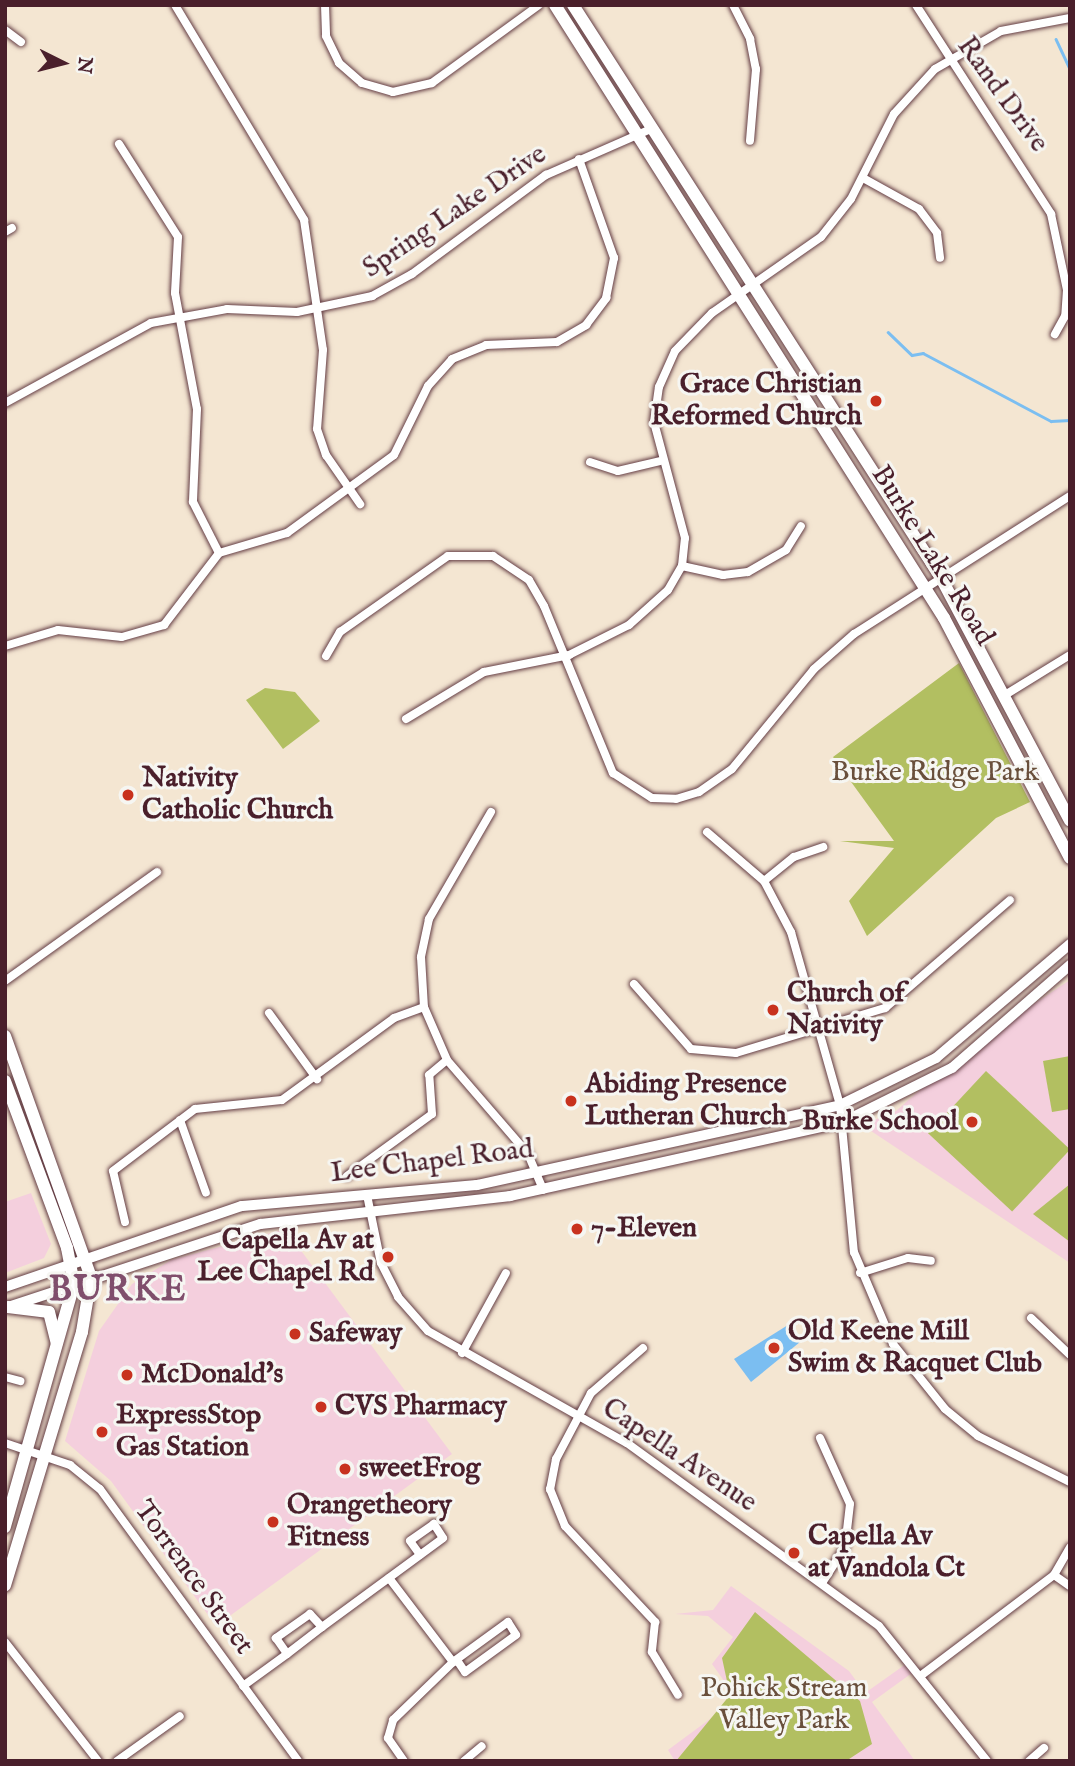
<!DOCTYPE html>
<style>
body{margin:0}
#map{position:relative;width:1075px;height:1766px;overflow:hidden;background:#f4e6d2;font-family:"IM FELL English",serif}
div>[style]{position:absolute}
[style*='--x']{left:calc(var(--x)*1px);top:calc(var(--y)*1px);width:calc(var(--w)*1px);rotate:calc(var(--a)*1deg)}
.built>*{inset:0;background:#f4cfdd}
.green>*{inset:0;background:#b2bf61;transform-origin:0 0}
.water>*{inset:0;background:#7bbef1}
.stream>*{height:2.5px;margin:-1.25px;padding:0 1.25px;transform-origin:1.25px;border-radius:1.25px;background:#7bbef1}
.roads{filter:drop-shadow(0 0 2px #643d44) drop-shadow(0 0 2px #643d44)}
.street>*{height:8px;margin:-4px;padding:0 4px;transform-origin:4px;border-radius:4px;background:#fff}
.secondary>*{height:10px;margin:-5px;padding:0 5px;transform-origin:5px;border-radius:5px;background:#fff}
.primary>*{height:12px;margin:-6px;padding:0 6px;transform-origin:6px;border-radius:6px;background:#fff}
.dots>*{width:19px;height:19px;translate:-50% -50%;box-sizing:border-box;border:4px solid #f6f6f2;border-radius:50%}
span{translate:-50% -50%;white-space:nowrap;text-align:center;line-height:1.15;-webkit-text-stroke:6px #f6f6f2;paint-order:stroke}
.street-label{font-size:28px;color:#4a1f2b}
.poi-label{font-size:28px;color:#4a1f2b;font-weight:700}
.right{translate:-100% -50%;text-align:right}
.left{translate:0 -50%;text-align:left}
.park-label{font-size:28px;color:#694f3b}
.district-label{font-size:35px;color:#804e6c;font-weight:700;letter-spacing:2px}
.frame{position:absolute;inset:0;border:7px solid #4a1f2b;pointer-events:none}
.north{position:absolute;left:28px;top:28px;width:70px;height:70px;-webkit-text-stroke:5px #f6f6f2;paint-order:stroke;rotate:96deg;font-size:19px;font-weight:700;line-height:28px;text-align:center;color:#4a1f2b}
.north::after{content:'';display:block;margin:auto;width:24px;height:32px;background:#4a1f2b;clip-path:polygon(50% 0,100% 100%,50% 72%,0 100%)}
</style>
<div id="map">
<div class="built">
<div style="clip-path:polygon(1070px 980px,1070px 1263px,862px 1125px,896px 1111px,969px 1047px)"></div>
<div style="clip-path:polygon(31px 1193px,51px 1244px,44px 1258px,5px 1273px,5px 1202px)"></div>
<div style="clip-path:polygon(285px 1229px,452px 1454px,216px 1626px,111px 1481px,65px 1441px,99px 1331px,132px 1284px,171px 1260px)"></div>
<div style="clip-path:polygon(731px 1586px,849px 1671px,865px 1693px,906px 1664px,912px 1673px,872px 1702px,915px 1761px,675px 1761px,668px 1750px,737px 1699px,712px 1664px,733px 1637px,708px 1616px,675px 1614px,713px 1610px)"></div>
</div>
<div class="green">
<div style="clip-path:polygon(959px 663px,1030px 802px,996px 818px,867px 936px,849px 901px,894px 848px,840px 841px,894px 841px,833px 757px)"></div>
<div style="clip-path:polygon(265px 688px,295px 692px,320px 721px,283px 749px,246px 700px)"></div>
<div style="clip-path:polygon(1070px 1056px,1070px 1109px,1052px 1112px,1043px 1061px)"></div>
<div style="left:986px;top:1071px;width:115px;height:85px;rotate:43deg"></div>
<div style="clip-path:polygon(1070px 1184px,1070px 1242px,1033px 1214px)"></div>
<div style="clip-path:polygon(755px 1612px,860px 1701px,872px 1744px,846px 1761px,676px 1761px,730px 1695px,722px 1658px)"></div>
</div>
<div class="water">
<div style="clip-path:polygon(788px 1325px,800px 1342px,751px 1382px,734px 1359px)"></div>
</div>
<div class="stream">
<div style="--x:1056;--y:39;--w:33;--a:65"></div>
<div style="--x:888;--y:332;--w:33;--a:44"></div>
<div style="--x:912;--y:355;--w:11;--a:-10"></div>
<div style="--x:923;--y:353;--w:145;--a:28"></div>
<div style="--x:1051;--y:421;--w:19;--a:-3"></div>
</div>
<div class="roads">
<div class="street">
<div style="--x:175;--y:5;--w:251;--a:59"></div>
<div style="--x:304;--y:220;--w:131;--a:81.7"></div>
<div style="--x:323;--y:350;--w:79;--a:94.3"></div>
<div style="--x:317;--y:429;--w:28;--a:71"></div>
<div style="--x:326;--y:455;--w:60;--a:55.2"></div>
<div style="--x:325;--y:5;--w:31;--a:88"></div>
<div style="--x:326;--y:36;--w:30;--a:64"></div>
<div style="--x:339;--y:63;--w:30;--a:41"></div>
<div style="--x:362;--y:83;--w:32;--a:16"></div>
<div style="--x:393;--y:92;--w:40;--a:-13"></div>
<div style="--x:432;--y:83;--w:132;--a:-36.1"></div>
<div style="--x:733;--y:5;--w:38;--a:63"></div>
<div style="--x:750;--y:39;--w:31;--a:79"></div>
<div style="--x:756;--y:69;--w:72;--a:94.8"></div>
<div style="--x:916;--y:5;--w:249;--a:57.1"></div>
<div style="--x:1051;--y:214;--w:78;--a:78.1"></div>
<div style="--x:1067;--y:290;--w:26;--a:94"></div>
<div style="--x:1065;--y:316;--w:21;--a:119"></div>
<div style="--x:5;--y:30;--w:20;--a:37"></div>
<div style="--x:119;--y:144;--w:110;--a:57.6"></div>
<div style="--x:178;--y:237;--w:56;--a:93.1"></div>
<div style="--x:175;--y:293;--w:118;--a:79.3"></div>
<div style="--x:197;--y:409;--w:93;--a:92.5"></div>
<div style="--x:193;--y:502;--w:57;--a:63"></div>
<div style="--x:863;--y:178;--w:64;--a:29"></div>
<div style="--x:919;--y:209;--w:30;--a:53"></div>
<div style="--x:937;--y:233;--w:25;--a:83"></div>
<div style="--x:5;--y:232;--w:8;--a:-30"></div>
<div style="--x:5;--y:403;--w:166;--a:-28.7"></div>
<div style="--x:151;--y:323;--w:77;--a:-10.4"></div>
<div style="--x:227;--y:309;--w:70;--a:2.5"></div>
<div style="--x:297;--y:312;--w:77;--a:-12"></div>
<div style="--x:372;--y:296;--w:46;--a:-28.8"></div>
<div style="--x:412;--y:274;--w:167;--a:-36.5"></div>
<div style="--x:546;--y:175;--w:117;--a:-23.7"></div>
<div style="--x:590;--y:462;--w:29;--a:18"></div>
<div style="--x:618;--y:471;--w:43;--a:-13.4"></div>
<div style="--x:682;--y:566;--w:42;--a:12.4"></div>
<div style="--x:723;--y:575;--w:25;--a:-7"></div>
<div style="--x:748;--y:572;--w:44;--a:-30.1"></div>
<div style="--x:786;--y:550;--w:28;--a:-58"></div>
<div style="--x:5;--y:646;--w:55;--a:-16.8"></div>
<div style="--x:58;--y:630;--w:64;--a:6.2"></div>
<div style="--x:122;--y:637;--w:44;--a:-15.9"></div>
<div style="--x:164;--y:625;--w:91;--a:-52.6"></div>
<div style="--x:219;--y:553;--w:71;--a:-16.4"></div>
<div style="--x:287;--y:533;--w:132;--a:-36.1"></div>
<div style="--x:394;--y:455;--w:77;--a:-63.8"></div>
<div style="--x:428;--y:386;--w:36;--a:-48"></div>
<div style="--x:452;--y:359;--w:37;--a:-22"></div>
<div style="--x:486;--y:345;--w:71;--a:-2.4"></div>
<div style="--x:557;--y:342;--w:34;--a:-30"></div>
<div style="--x:586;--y:325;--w:34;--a:-53"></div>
<div style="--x:606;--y:298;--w:41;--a:-78.7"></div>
<div style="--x:614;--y:258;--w:105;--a:-109.5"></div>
<div style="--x:326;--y:656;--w:28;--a:-60"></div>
<div style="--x:340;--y:632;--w:132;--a:-35.1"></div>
<div style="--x:448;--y:556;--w:45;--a:0"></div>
<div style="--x:493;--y:556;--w:43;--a:33.7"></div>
<div style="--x:529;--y:580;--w:30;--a:60"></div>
<div style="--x:544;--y:606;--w:181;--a:67.6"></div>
<div style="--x:613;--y:773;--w:46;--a:32.7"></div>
<div style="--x:652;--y:798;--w:24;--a:2"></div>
<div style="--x:676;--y:799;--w:24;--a:-17"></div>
<div style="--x:699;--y:792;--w:40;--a:-34.9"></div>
<div style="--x:732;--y:769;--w:129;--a:-50.6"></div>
<div style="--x:814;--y:669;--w:53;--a:-41.2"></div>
<div style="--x:854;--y:634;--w:256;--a:-32.6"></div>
<div style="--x:1005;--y:695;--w:76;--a:-31.6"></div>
<div style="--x:406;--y:719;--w:91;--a:-31.1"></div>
<div style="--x:484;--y:672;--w:87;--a:-11.3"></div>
<div style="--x:569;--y:655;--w:67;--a:-26.6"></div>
<div style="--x:629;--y:625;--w:52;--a:-41.9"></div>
<div style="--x:668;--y:590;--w:28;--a:-60"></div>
<div style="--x:682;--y:566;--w:28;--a:-84"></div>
<div style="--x:685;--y:538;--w:120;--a:-105"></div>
<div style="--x:654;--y:422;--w:35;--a:-82"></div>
<div style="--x:659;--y:387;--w:39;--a:-66"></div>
<div style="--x:675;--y:351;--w:53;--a:-45.8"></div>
<div style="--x:712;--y:313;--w:133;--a:-34.9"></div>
<div style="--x:821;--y:237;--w:48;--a:-51.7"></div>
<div style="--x:851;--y:199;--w:95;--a:-63.2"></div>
<div style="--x:894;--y:114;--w:61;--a:-47.7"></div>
<div style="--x:935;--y:69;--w:76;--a:-29.9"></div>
<div style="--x:1001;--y:31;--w:70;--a:-10.7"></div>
<div style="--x:491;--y:812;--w:124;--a:120.1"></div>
<div style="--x:429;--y:919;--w:39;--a:102"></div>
<div style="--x:421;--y:957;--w:50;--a:86.6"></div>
<div style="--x:424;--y:1007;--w:58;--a:66.5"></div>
<div style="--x:447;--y:1060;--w:124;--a:49.2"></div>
<div style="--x:528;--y:1154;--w:39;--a:67"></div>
<div style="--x:707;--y:832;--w:75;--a:40.7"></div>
<div style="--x:764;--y:881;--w:58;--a:62.1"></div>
<div style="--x:791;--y:932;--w:180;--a:74.2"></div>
<div style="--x:840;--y:1105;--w:148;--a:84.6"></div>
<div style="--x:854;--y:1252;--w:100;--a:67"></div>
<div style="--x:893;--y:1344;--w:83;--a:51.3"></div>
<div style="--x:945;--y:1409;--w:43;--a:39.3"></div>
<div style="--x:978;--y:1436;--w:103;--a:26.6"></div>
<div style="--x:764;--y:881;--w:38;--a:-39"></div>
<div style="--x:794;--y:857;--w:31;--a:-19"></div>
<div style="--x:5;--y:981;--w:187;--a:-35.6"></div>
<div style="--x:634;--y:984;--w:86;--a:48.8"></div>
<div style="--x:691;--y:1049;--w:45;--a:5.1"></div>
<div style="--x:736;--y:1053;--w:156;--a:-16.8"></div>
<div style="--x:885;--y:1008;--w:165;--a:-40.8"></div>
<div style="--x:269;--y:1013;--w:82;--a:54"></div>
<div style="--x:180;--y:1120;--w:77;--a:70.4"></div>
<div style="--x:347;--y:1176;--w:105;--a:-36.1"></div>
<div style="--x:432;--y:1114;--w:39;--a:-94"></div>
<div style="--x:429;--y:1075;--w:23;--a:-40"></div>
<div style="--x:367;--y:1195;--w:69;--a:78.4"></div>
<div style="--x:381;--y:1263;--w:38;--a:63"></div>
<div style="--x:398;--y:1297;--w:45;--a:48.6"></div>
<div style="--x:428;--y:1331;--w:228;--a:29.4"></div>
<div style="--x:627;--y:1443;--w:311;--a:36"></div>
<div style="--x:879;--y:1626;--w:173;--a:51.3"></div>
<div style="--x:125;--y:1222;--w:52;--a:-103.2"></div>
<div style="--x:113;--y:1171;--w:103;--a:-37.1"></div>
<div style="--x:195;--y:1109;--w:87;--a:-5.9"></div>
<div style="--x:282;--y:1100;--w:139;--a:-36.2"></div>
<div style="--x:394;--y:1018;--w:32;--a:-20"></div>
<div style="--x:860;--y:1273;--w:50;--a:-17.4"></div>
<div style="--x:908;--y:1258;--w:23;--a:7"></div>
<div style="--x:1031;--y:1318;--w:54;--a:43.5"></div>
<div style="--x:643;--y:1348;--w:69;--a:139.1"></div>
<div style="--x:591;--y:1393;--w:75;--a:117.9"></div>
<div style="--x:556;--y:1459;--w:31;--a:101"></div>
<div style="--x:550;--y:1489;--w:40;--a:68"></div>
<div style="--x:565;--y:1526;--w:132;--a:46.8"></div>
<div style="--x:655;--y:1622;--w:30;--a:96"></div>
<div style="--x:652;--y:1652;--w:50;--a:58.8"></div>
<div style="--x:462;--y:1353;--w:91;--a:-61.2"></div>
<div style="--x:5;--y:1377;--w:16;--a:15"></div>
<div style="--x:820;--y:1438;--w:72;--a:65.6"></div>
<div style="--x:850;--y:1504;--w:43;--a:96.6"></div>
<div style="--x:845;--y:1547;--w:43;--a:122.6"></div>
<div style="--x:5;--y:1443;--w:69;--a:18.7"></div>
<div style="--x:70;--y:1465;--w:38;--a:39"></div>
<div style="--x:100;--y:1489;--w:336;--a:53.9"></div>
<div style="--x:1054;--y:1575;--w:19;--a:35"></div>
<div style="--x:389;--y:1578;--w:106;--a:52.7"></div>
<div style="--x:322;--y:1627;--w:150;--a:-36.3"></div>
<div style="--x:443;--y:1538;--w:17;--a:-123"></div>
<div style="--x:434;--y:1524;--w:29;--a:145"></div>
<div style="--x:410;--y:1541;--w:17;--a:54"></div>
<div style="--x:5;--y:1642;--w:151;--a:52"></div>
<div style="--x:923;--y:1674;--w:164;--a:-37.1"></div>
<div style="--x:1054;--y:1575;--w:32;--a:-60"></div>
<div style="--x:243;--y:1686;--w:54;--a:-36"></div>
<div style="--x:287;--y:1654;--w:44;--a:-37.6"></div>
<div style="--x:322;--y:1627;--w:18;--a:-133"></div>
<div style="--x:310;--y:1614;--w:42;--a:144.8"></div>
<div style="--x:276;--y:1638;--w:19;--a:55"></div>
<div style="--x:117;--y:1761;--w:77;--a:-35.5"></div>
<div style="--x:404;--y:1761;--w:28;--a:-125"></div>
<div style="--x:388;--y:1738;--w:19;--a:-74"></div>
<div style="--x:393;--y:1720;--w:83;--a:-44"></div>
<div style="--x:453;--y:1662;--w:68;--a:-36"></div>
<div style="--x:508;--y:1622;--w:15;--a:58"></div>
<div style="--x:516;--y:1635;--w:63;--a:144"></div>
<div style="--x:465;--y:1672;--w:14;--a:-124"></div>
<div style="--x:464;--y:1761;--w:23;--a:-40"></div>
<div style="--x:1029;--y:1761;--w:20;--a:-41"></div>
</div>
<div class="secondary">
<div style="--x:5;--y:1287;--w:250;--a:-18.9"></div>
<div style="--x:242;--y:1206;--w:236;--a:-5.1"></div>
<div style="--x:477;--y:1185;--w:372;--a:-12.4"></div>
<div style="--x:840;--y:1105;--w:107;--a:-26.1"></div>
<div style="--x:936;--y:1058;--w:176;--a:-40.4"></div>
<div style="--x:11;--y:1306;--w:263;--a:-18.2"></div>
<div style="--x:261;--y:1224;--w:251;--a:-6.4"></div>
<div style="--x:510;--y:1196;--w:341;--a:-12.5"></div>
<div style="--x:843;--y:1122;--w:122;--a:-26.4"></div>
<div style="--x:952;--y:1068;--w:157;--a:-41.1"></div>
</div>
<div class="primary">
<div style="--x:555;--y:5;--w:726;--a:57.6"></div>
<div style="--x:944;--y:618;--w:271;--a:62.3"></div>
<div style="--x:573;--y:5;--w:679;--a:57.27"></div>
<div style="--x:940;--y:576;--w:277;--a:62"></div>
<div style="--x:5;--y:1036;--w:257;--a:70.4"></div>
<div style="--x:91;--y:1278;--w:55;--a:99.5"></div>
<div style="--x:82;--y:1332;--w:265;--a:106.9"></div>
<div style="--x:5;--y:1081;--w:178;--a:69.6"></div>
<div style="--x:67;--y:1248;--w:37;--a:79"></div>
<div style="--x:74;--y:1284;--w:253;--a:105.9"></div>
<div style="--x:8;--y:1307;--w:41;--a:7"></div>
<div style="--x:49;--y:1312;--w:32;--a:76"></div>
</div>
</div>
<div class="dots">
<div style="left:876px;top:401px;background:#c8321e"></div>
<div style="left:128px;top:795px;background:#c8321e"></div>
<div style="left:773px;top:1010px;background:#c8321e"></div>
<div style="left:571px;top:1101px;background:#c8321e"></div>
<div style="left:972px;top:1122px;background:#c8321e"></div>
<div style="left:577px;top:1229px;background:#c8321e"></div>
<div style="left:388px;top:1257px;background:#c8321e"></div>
<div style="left:295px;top:1334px;background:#c8321e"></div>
<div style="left:774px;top:1348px;background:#c8321e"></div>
<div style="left:127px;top:1375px;background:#c8321e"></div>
<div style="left:321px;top:1407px;background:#c8321e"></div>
<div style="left:102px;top:1432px;background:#c8321e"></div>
<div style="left:345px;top:1469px;background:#c8321e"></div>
<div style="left:273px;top:1522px;background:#c8321e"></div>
<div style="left:794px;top:1553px;background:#c8321e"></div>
</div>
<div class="street-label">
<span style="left:1002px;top:95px;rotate:54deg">Rand Drive</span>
<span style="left:455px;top:212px;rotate:-34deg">Spring Lake Drive</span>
<span style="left:932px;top:556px;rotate:58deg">Burke Lake Road</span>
<span style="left:432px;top:1162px;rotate:-7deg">Lee Chapel Road</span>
<span style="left:679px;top:1456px;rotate:34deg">Capella Avenue</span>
<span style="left:193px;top:1578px;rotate:54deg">Torrence Street</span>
</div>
<div class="poi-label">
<span class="right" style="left:862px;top:401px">Grace Christian<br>Reformed Church</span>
<span class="left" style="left:142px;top:795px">Nativity<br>Catholic Church</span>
<span class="left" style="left:787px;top:1010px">Church of<br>Nativity</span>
<span class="left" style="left:585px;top:1101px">Abiding Presence<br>Lutheran Church</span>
<span class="right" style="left:958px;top:1122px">Burke School</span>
<span class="left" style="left:591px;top:1229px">7-Eleven</span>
<span class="right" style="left:374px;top:1257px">Capella Av at<br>Lee Chapel Rd</span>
<span class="left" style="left:788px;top:1348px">Old Keene Mill<br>Swim &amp; Racquet Club</span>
<span class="left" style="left:309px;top:1334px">Safeway</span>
<span class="left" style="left:141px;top:1375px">McDonald's</span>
<span class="left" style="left:335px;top:1407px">CVS Pharmacy</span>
<span class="left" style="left:116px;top:1432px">ExpressStop<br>Gas Station</span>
<span class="left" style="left:359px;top:1469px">sweetFrog</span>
<span class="left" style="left:287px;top:1522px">Orangetheory<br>Fitness</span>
<span class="left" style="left:808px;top:1553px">Capella Av<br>at Vandola Ct</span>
</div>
<div class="park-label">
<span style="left:935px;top:773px">Burke Ridge Park</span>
<span style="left:784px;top:1705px">Pohick Stream<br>Valley Park</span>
</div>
<div class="district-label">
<span style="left:118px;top:1291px">BURKE</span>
</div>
<div class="frame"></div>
<div class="north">N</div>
</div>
